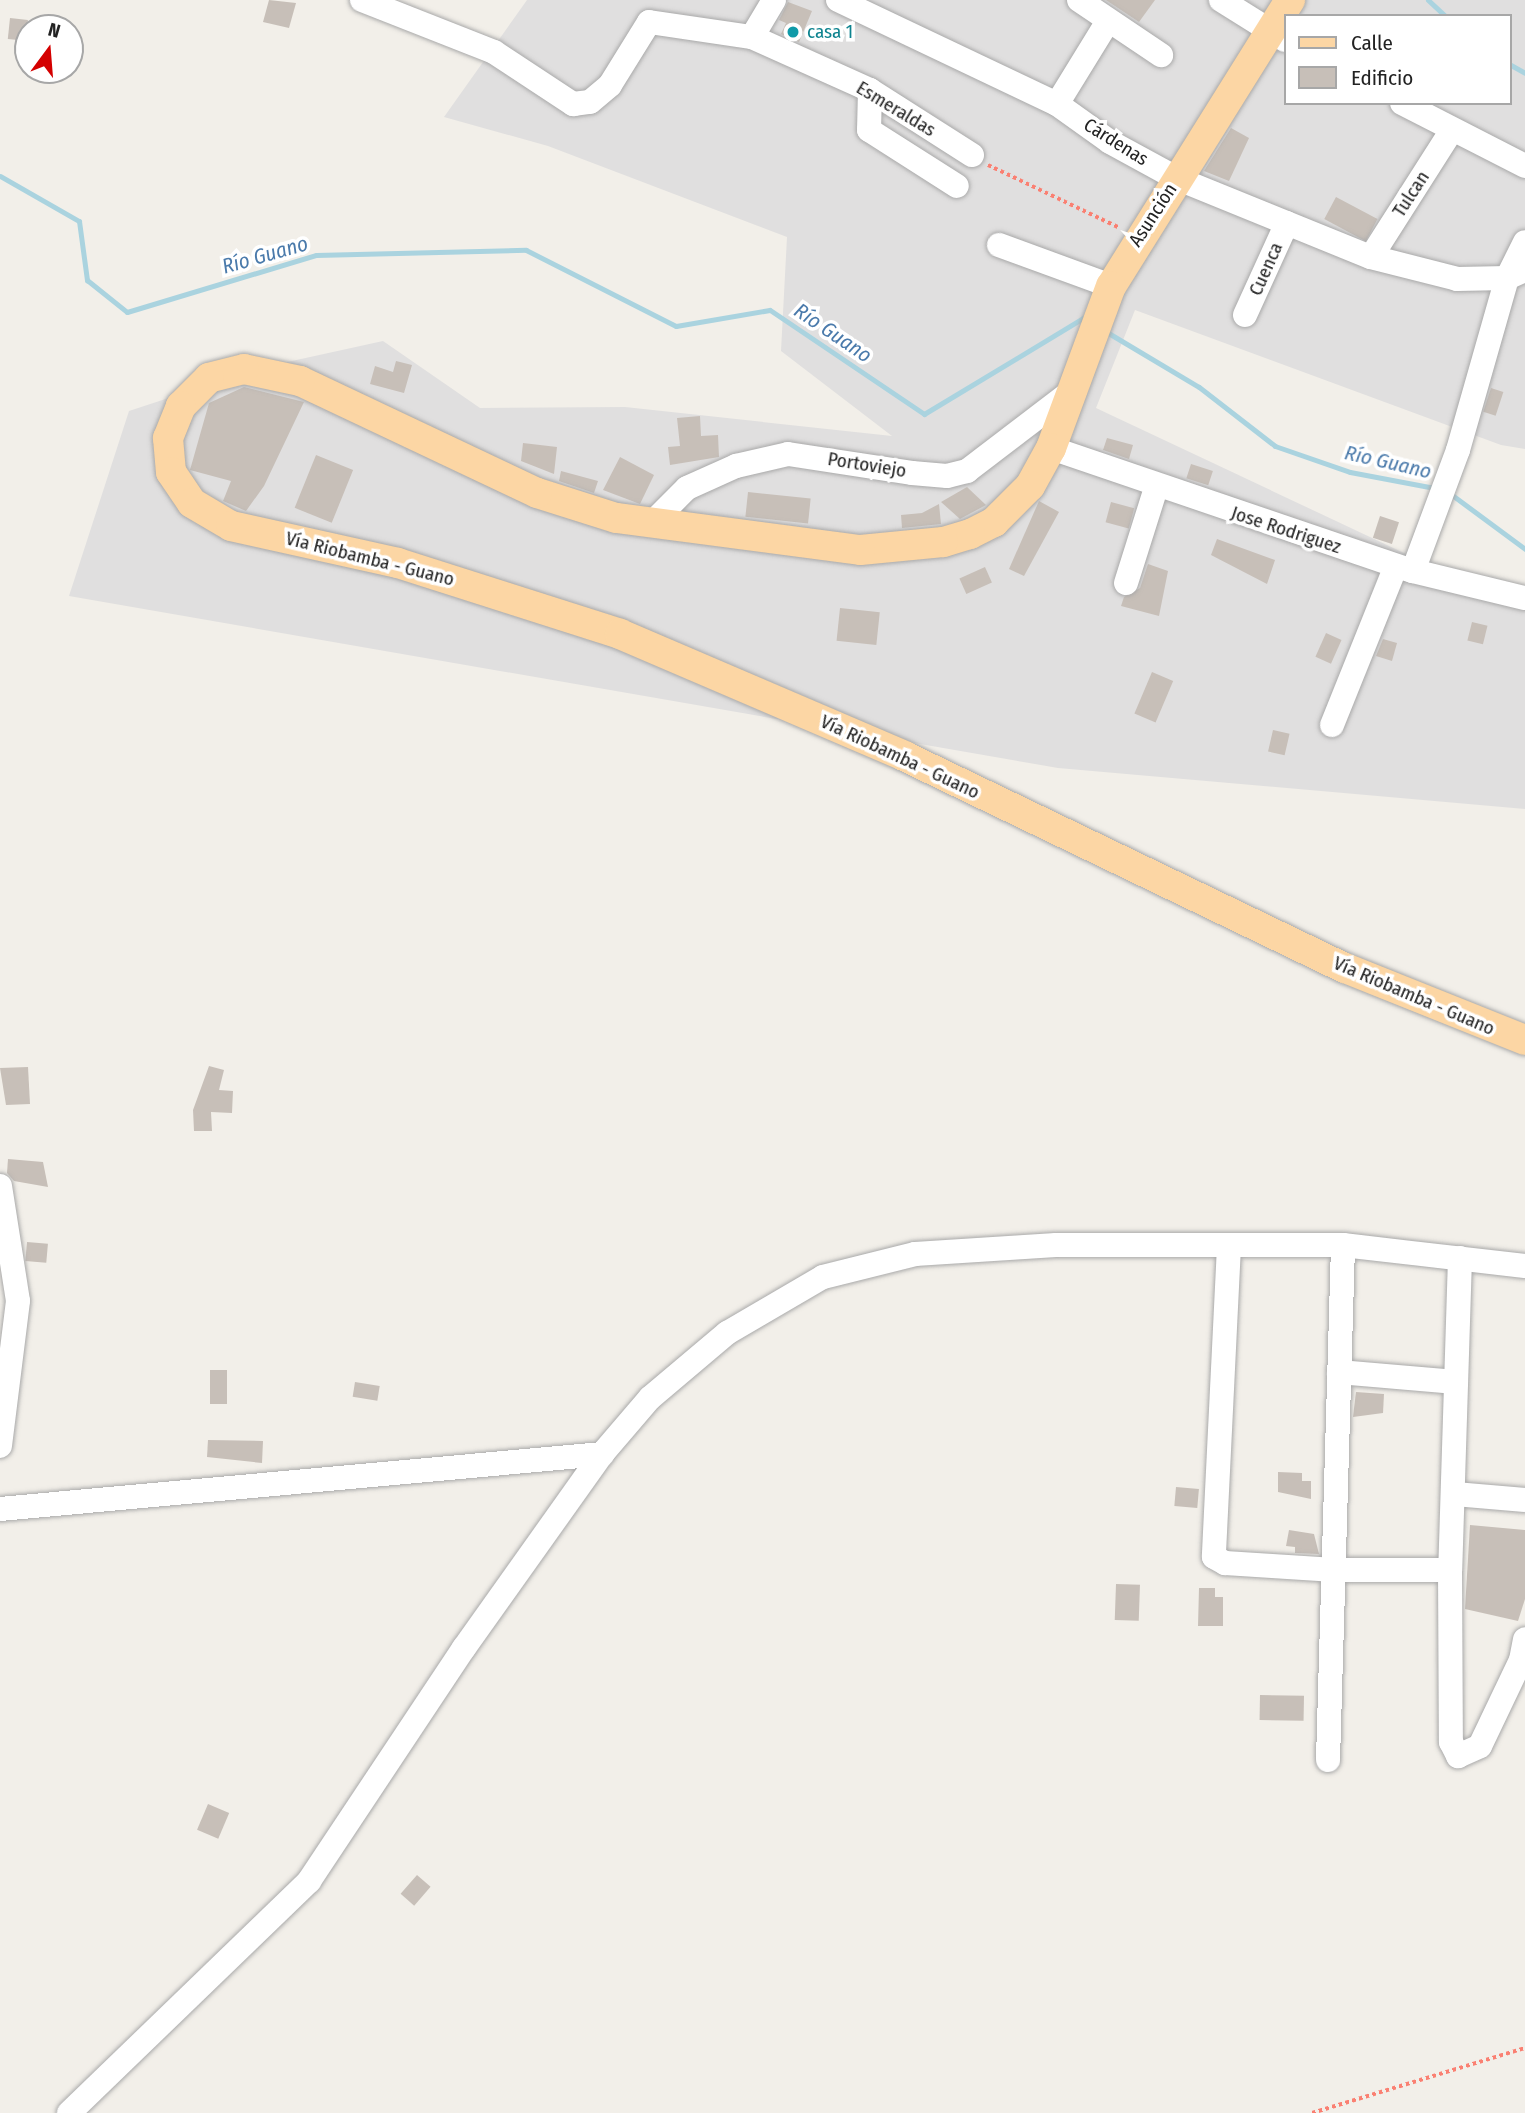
<!DOCTYPE html>
<meta charset="utf-8">
<style>
body{margin:0}
#map{position:relative;width:1525px;height:2113px;overflow:hidden;background:#f2efe9;font-family:"Fira Sans Condensed",sans-serif}
div>[style]{position:absolute}
[style*='--x']{left:calc(var(--x)*1px);top:calc(var(--y)*1px);width:calc(var(--w)*1px);rotate:calc(var(--a)*1deg)}
.residential>*{inset:0;background:#e0dfdf}
.stream>*{height:5px;margin:-2.5px;padding:0 2.5px;transform-origin:2.5px;border-radius:2.5px;background:#aad3df}
.building>*{inset:0;background:#c7bfb8;transform-origin:0 0}
.path>*{height:3.5px;margin-top:-1.75px;transform-origin:0;background:repeating-linear-gradient(90deg,#fa8072 0 3.5px,transparent 0 7px)}
.roads{filter:drop-shadow(0 0 2px #a9a9a9) drop-shadow(0 0 2px #a9a9a9)}
.minor>*{height:24px;margin:-12px;padding:0 12px;transform-origin:12px;border-radius:12px;background:#fff}
.major>*{height:30px;margin:-15px;padding:0 15px;transform-origin:15px;border-radius:15px;background:#fcd6a4}
.dots>*{width:19px;height:19px;translate:-50% -50%;box-sizing:border-box;border:4px solid #fff;border-radius:50%}
span{translate:-50% -50%;white-space:nowrap;text-align:center;line-height:1.15;-webkit-text-stroke:7px #fff;paint-order:stroke}
.culture-label{font-size:19px;color:#0d838f}
.left{translate:0 -50%;text-align:left}
.street-label{font-size:19px;color:#222}
.water-label{font-size:21px;color:#4a7aab;font-style:italic}
.legend{position:absolute;left:1284px;top:14px;width:228px;height:91px;box-sizing:border-box;background:#fff;border:2px solid #a7a7a7;margin:0;padding:9px 12px;list-style:none;font-size:21px;color:#222}
.legend li{display:flex;align-items:center;gap:14px;height:35px}
.legend b{width:35px;border:2px solid #a7a7a7}
.north{position:absolute;left:14px;top:14px;width:70px;height:70px;box-sizing:border-box;background:#fff;border:2px solid #a7a7a7;border-radius:50%;rotate:16deg;font-size:19px;font-weight:700;line-height:28px;text-align:center;color:#222}
.north::after{content:'';display:block;margin:auto;width:24px;height:32px;background:#d40000;clip-path:polygon(50% 0,100% 100%,50% 72%,0 100%)}
</style>
<div id="map">
<div class="residential">
<div style="clip-path:polygon(evenodd,527px 0,1525px 0,1525px 449px,1501px 445px,1135px 310px,1096px 408px,1525px 610px,1525px 809px,1058px 768px,69px 596px,129px 411px,260px 368px,383px 341px,480px 408px,625px 407px,892px 436px,781px 351px,787px 237px,548px 146px,444px 117px,527px 0,1285px 16px,1509px 16px,1509px 103px,1285px 103px,1285px 16px)"></div>
</div>
<div class="stream">
<div style="--x:1428;--y:0;--w:23;--a:43"></div>
<div style="--x:1509;--y:64;--w:18;--a:29"></div>
<div style="--x:0;--y:176;--w:91;--a:29.7"></div>
<div style="--x:79;--y:221;--w:60;--a:82.3"></div>
<div style="--x:87;--y:280;--w:51;--a:38.7"></div>
<div style="--x:127;--y:312;--w:197;--a:-16.8"></div>
<div style="--x:316;--y:255;--w:210;--a:-1.4"></div>
<div style="--x:526;--y:250;--w:168;--a:26.9"></div>
<div style="--x:676;--y:326;--w:95;--a:-9.7"></div>
<div style="--x:770;--y:310;--w:186;--a:34"></div>
<div style="--x:924;--y:414;--w:186;--a:-31.1"></div>
<div style="--x:1083;--y:318;--w:6;--a:31"></div>
<div style="--x:1105;--y:331;--w:109;--a:30.8"></div>
<div style="--x:1199;--y:387;--w:96;--a:37.8"></div>
<div style="--x:1275;--y:446;--w:79;--a:19.1"></div>
<div style="--x:1350;--y:472;--w:86;--a:10.7"></div>
<div style="--x:1448;--y:492;--w:96;--a:36.5"></div>
</div>
<div class="building">
<div style="clip-path:polygon(269px 0,296px 3px,289px 28px,263px 22px)"></div>
<div style="clip-path:polygon(1106px 0,1155px 0,1139px 22px)"></div>
<div style="clip-path:polygon(788px 2px,812px 11px,799px 42px,781px 34px,786px 23px,779px 20px)"></div>
<div style="left:10px;top:18px;width:18px;height:21px;rotate:6deg"></div>
<div style="clip-path:polygon(1231px 128px,1249px 138px,1229px 181px,1204px 171px)"></div>
<div style="left:1336px;top:197px;width:47px;height:25px;rotate:28deg"></div>
<div style="clip-path:polygon(396px 361px,412px 365px,404px 393px,370px 384px,375px 366px,393px 372px)"></div>
<div style="clip-path:polygon(244px 387px,304px 402px,264px 486px,246px 511px,223px 501px,231px 481px,190px 470px,209px 403px)"></div>
<div style="left:1491px;top:388px;width:13px;height:25px;rotate:18deg"></div>
<div style="clip-path:polygon(700px 416px,701px 436px,718px 435px,719px 457px,670px 465px,668px 447px,680px 446px,677px 418px)"></div>
<div style="clip-path:polygon(1107px 438px,1133px 445px,1129px 459px,1103px 450px)"></div>
<div style="clip-path:polygon(523px 443px,557px 447px,554px 474px,521px 461px)"></div>
<div style="left:316px;top:455px;width:40px;height:57px;rotate:22deg"></div>
<div style="clip-path:polygon(620px 457px,654px 475px,640px 504px,603px 490px)"></div>
<div style="left:1191px;top:464px;width:23px;height:15px;rotate:18deg"></div>
<div style="clip-path:polygon(561px 471px,598px 481px,594px 493px,559px 481px)"></div>
<div style="clip-path:polygon(967px 487px,986px 505px,960px 519px,941px 502px)"></div>
<div style="left:748px;top:492px;width:63px;height:25px;rotate:6deg"></div>
<div style="clip-path:polygon(1039px 501px,1059px 512px,1024px 576px,1009px 569px)"></div>
<div style="left:1111px;top:502px;width:24px;height:21px;rotate:15deg"></div>
<div style="clip-path:polygon(939px 504px,941px 524px,902px 528px,901px 515px,922px 513px)"></div>
<div style="left:1380px;top:516px;width:20px;height:23px;rotate:18deg"></div>
<div style="clip-path:polygon(1217px 539px,1275px 560px,1267px 584px,1211px 555px)"></div>
<div style="clip-path:polygon(1148px 564px,1168px 571px,1159px 616px,1121px 606px,1124px 597px,1140px 588px)"></div>
<div style="left:985px;top:567px;width:17px;height:28px;rotate:66deg"></div>
<div style="left:840px;top:608px;width:40px;height:33px;rotate:6deg"></div>
<div style="left:1472px;top:622px;width:16px;height:19px;rotate:14deg"></div>
<div style="left:1326px;top:633px;width:17px;height:26px;rotate:24deg"></div>
<div style="clip-path:polygon(1383px 639px,1397px 643px,1392px 661px,1376px 656px)"></div>
<div style="left:1152px;top:672px;width:23px;height:45px;rotate:23deg"></div>
<div style="left:1273px;top:730px;width:17px;height:22px;rotate:13deg"></div>
<div style="clip-path:polygon(209px 1066px,224px 1070px,219px 1090px,233px 1091px,232px 1113px,211px 1112px,212px 1131px,194px 1131px,193px 1110px)"></div>
<div style="clip-path:polygon(28px 1067px,30px 1104px,6px 1105px,0 1068px)"></div>
<div style="clip-path:polygon(8px 1159px,43px 1162px,48px 1187px,14px 1181px,7px 1173px)"></div>
<div style="left:27px;top:1242px;width:21px;height:19px;rotate:5deg"></div>
<div style="left:210px;top:1370px;width:17px;height:34px"></div>
<div style="left:355px;top:1382px;width:25px;height:15px;rotate:9deg"></div>
<div style="clip-path:polygon(1356px 1392px,1384px 1394px,1383px 1413px,1353px 1417px)"></div>
<div style="clip-path:polygon(208px 1440px,263px 1441px,262px 1463px,207px 1457px)"></div>
<div style="clip-path:polygon(1278px 1472px,1302px 1473px,1302px 1481px,1311px 1481px,1311px 1499px,1278px 1492px)"></div>
<div style="left:1176px;top:1487px;width:23px;height:19px;rotate:5deg"></div>
<div style="clip-path:polygon(1470px 1525px,1525px 1530px,1525px 1599px,1518px 1621px,1465px 1609px)"></div>
<div style="clip-path:polygon(1289px 1530px,1314px 1534px,1319px 1554px,1295px 1553px,1295px 1547px,1286px 1546px)"></div>
<div style="left:1116px;top:1584px;width:24px;height:36px;rotate:2deg"></div>
<div style="clip-path:polygon(1199px 1588px,1215px 1588px,1215px 1597px,1223px 1597px,1223px 1626px,1198px 1626px)"></div>
<div style="left:1260px;top:1695px;width:44px;height:25px;rotate:1deg"></div>
<div style="left:208px;top:1804px;width:23px;height:28px;rotate:23deg"></div>
<div style="left:417px;top:1875px;width:18px;height:25px;rotate:41deg"></div>
</div>
<div class="path">
<div style="--x:988;--y:165;--w:146;--a:25.5"></div>
<div style="--x:1312;--y:2113;--w:223;--a:-17"></div>
</div>
<div class="roads">
<div class="minor">
<div style="--x:362;--y:0;--w:142;--a:21.5"></div>
<div style="--x:494;--y:52;--w:95;--a:33.4"></div>
<div style="--x:573;--y:104;--w:17;--a:-7"></div>
<div style="--x:590;--y:102;--w:26;--a:-40"></div>
<div style="--x:610;--y:85;--w:74;--a:-58.2"></div>
<div style="--x:649;--y:22;--w:104;--a:8.3"></div>
<div style="--x:752;--y:37;--w:129;--a:24.2"></div>
<div style="--x:870;--y:90;--w:121;--a:32.5"></div>
<div style="--x:838;--y:0;--w:242;--a:25.4"></div>
<div style="--x:1057;--y:104;--w:65;--a:35.6"></div>
<div style="--x:1110;--y:142;--w:75;--a:28.6"></div>
<div style="--x:1176;--y:178;--w:210;--a:22.1"></div>
<div style="--x:1371;--y:257;--w:89;--a:14.3"></div>
<div style="--x:1457;--y:279;--w:50;--a:-1.1"></div>
<div style="--x:1507;--y:278;--w:20;--a:-24"></div>
<div style="--x:1079;--y:0;--w:99;--a:33.9"></div>
<div style="--x:1221;--y:0;--w:75;--a:32"></div>
<div style="--x:752;--y:37;--w:43;--a:-59.3"></div>
<div style="--x:870;--y:90;--w:40;--a:91.4"></div>
<div style="--x:869;--y:130;--w:104;--a:32.5"></div>
<div style="--x:1402;--y:103;--w:138;--a:27.1"></div>
<div style="--x:1057;--y:104;--w:97;--a:-58.4"></div>
<div style="--x:999;--y:245;--w:119;--a:20.1"></div>
<div style="--x:1371;--y:257;--w:151;--a:-57.5"></div>
<div style="--x:1245;--y:315;--w:101;--a:-65.5"></div>
<div style="--x:1051;--y:448;--w:382;--a:18.8"></div>
<div style="--x:1413;--y:571;--w:115;--a:13.6"></div>
<div style="--x:652;--y:523;--w:49;--a:-45"></div>
<div style="--x:687;--y:488;--w:54;--a:-24.2"></div>
<div style="--x:736;--y:466;--w:53;--a:-13"></div>
<div style="--x:788;--y:454;--w:125;--a:8.7"></div>
<div style="--x:912;--y:473;--w:35;--a:5"></div>
<div style="--x:947;--y:476;--w:21;--a:-14"></div>
<div style="--x:967;--y:471;--w:133;--a:-37.4"></div>
<div style="--x:1413;--y:571;--w:129;--a:-69.6"></div>
<div style="--x:1458;--y:450;--w:179;--a:-74.1"></div>
<div style="--x:1507;--y:278;--w:40;--a:-63.4"></div>
<div style="--x:1126;--y:583;--w:100;--a:-72.5"></div>
<div style="--x:1332;--y:725;--w:171;--a:-68.1"></div>
<div style="--x:0;--y:1186;--w:116;--a:81.1"></div>
<div style="--x:18;--y:1301;--w:146;--a:97.1"></div>
<div style="--x:1229;--y:1246;--w:311;--a:92.8"></div>
<div style="--x:1214;--y:1557;--w:13;--a:29"></div>
<div style="--x:1225;--y:1563;--w:110;--a:3.6"></div>
<div style="--x:1335;--y:1570;--w:115;--a:0"></div>
<div style="--x:1460;--y:1258;--w:312;--a:91.8"></div>
<div style="--x:1450;--y:1570;--w:172;--a:89.7"></div>
<div style="--x:1451;--y:1742;--w:16;--a:63"></div>
<div style="--x:1458;--y:1756;--w:24;--a:-24"></div>
<div style="--x:1480;--y:1746;--w:95;--a:-64.5"></div>
<div style="--x:1521;--y:1660;--w:21;--a:-79"></div>
<div style="--x:1339;--y:1372;--w:117;--a:4.9"></div>
<div style="--x:1455;--y:1494;--w:70;--a:4.9"></div>
<div style="--x:0;--y:1509;--w:605;--a:-5.22"></div>
<div style="--x:1328;--y:1760;--w:515;--a:-88.33"></div>
<div style="--x:69;--y:2113;--w:334;--a:-44"></div>
<div style="--x:309;--y:1881;--w:280;--a:-56.4"></div>
<div style="--x:464;--y:1648;--w:238;--a:-54.6"></div>
<div style="--x:602;--y:1454;--w:74;--a:-49.4"></div>
<div style="--x:650;--y:1398;--w:101;--a:-40.2"></div>
<div style="--x:727;--y:1333;--w:111;--a:-30.3"></div>
<div style="--x:823;--y:1277;--w:95;--a:-14"></div>
<div style="--x:915;--y:1254;--w:141;--a:-3.7"></div>
<div style="--x:1056;--y:1245;--w:287;--a:0"></div>
<div style="--x:1343;--y:1245;--w:183;--a:6.6"></div>
</div>
<div class="major">
<div style="--x:1290;--y:0;--w:337;--a:122"></div>
<div style="--x:1111;--y:286;--w:173;--a:110.3"></div>
<div style="--x:1051;--y:448;--w:43;--a:118.9"></div>
<div style="--x:1030;--y:486;--w:51;--a:135"></div>
<div style="--x:994;--y:522;--w:27;--a:153"></div>
<div style="--x:970;--y:534;--w:28;--a:163"></div>
<div style="--x:943;--y:542;--w:83;--a:174.5"></div>
<div style="--x:860;--y:550;--w:246;--a:-172.5"></div>
<div style="--x:616;--y:518;--w:83;--a:-162.4"></div>
<div style="--x:537;--y:493;--w:262;--a:-154.7"></div>
<div style="--x:300;--y:381;--w:57;--a:-167.9"></div>
<div style="--x:244;--y:369;--w:36;--a:166"></div>
<div style="--x:209;--y:378;--w:40;--a:135"></div>
<div style="--x:181;--y:406;--w:35;--a:112"></div>
<div style="--x:168;--y:438;--w:34;--a:85"></div>
<div style="--x:171;--y:472;--w:37;--a:56"></div>
<div style="--x:192;--y:503;--w:45;--a:30.5"></div>
<div style="--x:231;--y:526;--w:171;--a:12.5"></div>
<div style="--x:398;--y:563;--w:233;--a:17.7"></div>
<div style="--x:620;--y:634;--w:309;--a:23.2"></div>
<div style="--x:904;--y:756;--w:489;--a:25.7"></div>
<div style="--x:1345;--y:968;--w:194;--a:21.8"></div>
</div>
</div>
<div class="dots">
<div style="left:793px;top:32px;background:#0f9aa8"></div>
</div>
<div class="culture-label">
<span class="left" style="left:807px;top:32px">casa 1</span>
</div>
<div class="street-label">
<span style="left:896px;top:109px;rotate:31deg">Esmeraldas</span>
<span style="left:1116px;top:142px;rotate:32deg">Cárdenas</span>
<span style="left:1411px;top:194px;rotate:-57deg">Tulcan</span>
<span style="left:1153px;top:215px;rotate:-57deg">Asunción</span>
<span style="left:1266px;top:269px;rotate:-66deg">Cuenca</span>
<span style="left:867px;top:465px;rotate:9deg">Portoviejo</span>
<span style="left:1286px;top:530px;rotate:18deg">Jose Rodriguez</span>
<span style="left:370px;top:559px;rotate:14deg">Vía Riobamba - Guano</span>
<span style="left:900px;top:757px;rotate:25deg">Vía Riobamba - Guano</span>
<span style="left:1414px;top:996px;rotate:23deg">Vía Riobamba - Guano</span>
</div>
<div class="water-label">
<span style="left:265px;top:255px;rotate:-16deg">Río Guano</span>
<span style="left:833px;top:333px;rotate:34deg">Río Guano</span>
<span style="left:1388px;top:462px;rotate:13deg">Río Guano</span>
</div>
<ul class="legend">
<li><b style="height:9px;background:#fcd6a4"></b>Calle</li>
<li><b style="height:19px;background:#c7bfb8"></b>Edificio</li>
</ul>
<div class="north">N</div>
</div>
